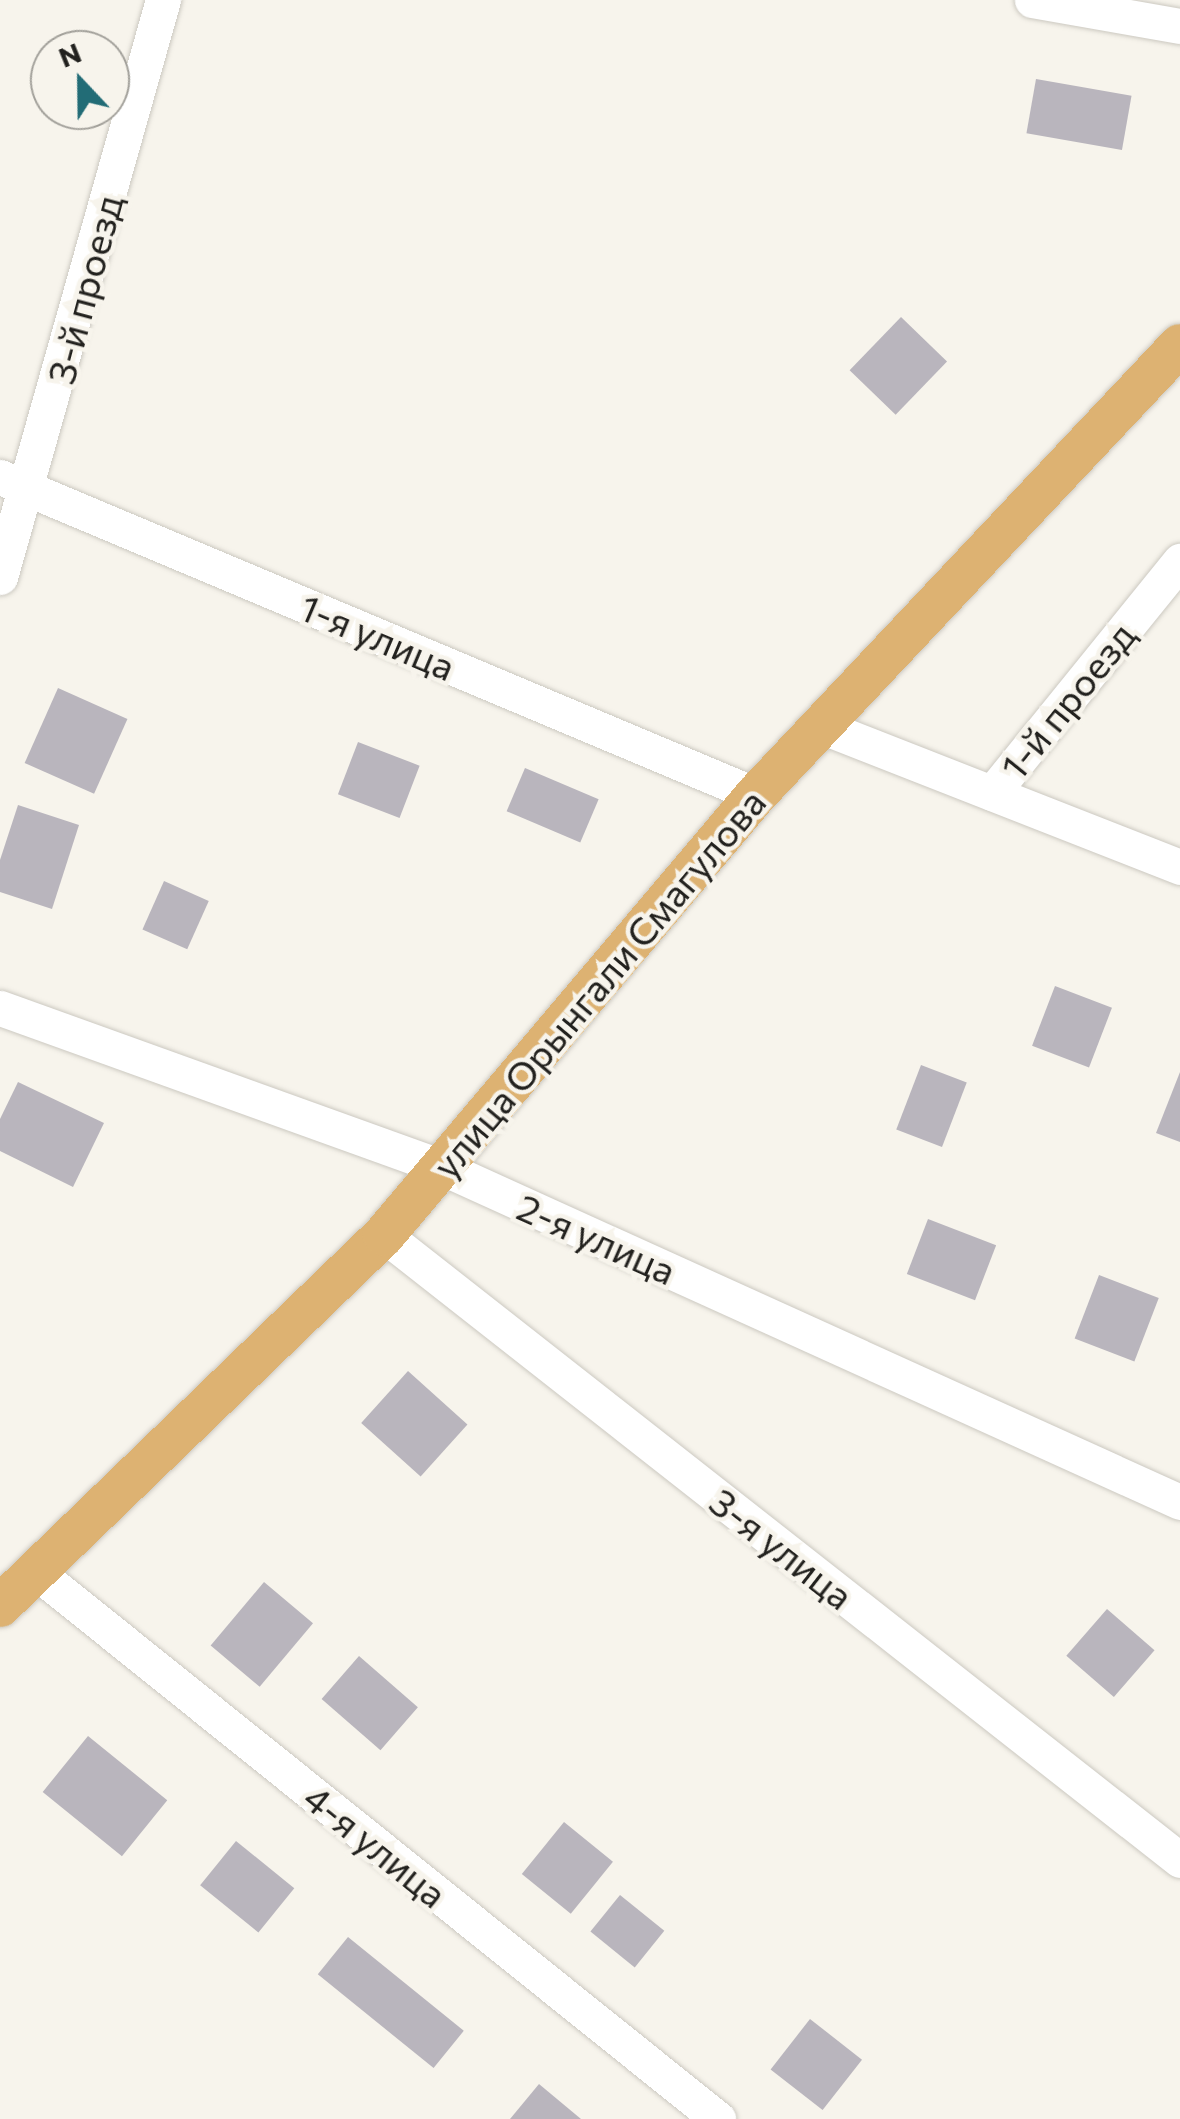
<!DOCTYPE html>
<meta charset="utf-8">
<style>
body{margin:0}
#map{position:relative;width:1180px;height:2119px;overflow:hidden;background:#f7f4ec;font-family:Commissioner,sans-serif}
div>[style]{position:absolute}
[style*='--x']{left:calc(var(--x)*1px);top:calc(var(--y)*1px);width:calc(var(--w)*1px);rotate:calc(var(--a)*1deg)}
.building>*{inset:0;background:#b9b5bd;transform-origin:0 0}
.roads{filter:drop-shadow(0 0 2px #ccc9c1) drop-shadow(0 0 2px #ccc9c1)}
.minor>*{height:35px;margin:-17.5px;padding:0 17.5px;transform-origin:17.5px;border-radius:17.5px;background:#fff}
.major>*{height:42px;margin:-21px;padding:0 21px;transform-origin:21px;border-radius:21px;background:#ddb272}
span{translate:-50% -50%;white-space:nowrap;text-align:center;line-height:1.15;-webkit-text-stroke:9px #f7f4ec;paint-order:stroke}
.street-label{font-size:38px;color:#22211e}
.north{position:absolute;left:30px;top:30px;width:100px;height:100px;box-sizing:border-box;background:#f7f4ec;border:2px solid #a2a09a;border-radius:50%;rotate:338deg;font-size:28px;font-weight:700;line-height:40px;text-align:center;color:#22211e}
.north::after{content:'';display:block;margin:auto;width:35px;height:45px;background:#226c76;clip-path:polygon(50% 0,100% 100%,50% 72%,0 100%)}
</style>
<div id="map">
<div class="building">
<div style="left:1036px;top:79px;width:97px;height:55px;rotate:10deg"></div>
<div style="left:901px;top:317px;width:64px;height:74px;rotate:44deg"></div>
<div style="left:58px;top:688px;width:76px;height:82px;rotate:24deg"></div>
<div style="left:358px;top:742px;width:66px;height:56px;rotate:21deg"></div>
<div style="left:525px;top:768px;width:80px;height:47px;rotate:23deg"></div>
<div style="clip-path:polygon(18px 805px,79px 825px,52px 909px,0 892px,0 860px)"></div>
<div style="left:164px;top:881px;width:49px;height:53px;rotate:24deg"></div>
<div style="left:1055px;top:986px;width:61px;height:64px;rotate:21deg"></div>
<div style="left:921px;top:1065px;width:49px;height:69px;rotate:21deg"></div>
<div style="clip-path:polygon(1180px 1072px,1180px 1142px,1156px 1133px)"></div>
<div style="clip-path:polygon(18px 1082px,104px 1123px,73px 1187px,0 1151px,0 1119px)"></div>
<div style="left:928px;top:1219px;width:73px;height:59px;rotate:21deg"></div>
<div style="left:1099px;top:1275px;width:64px;height:68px;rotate:21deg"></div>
<div style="left:408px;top:1371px;width:80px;height:70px;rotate:42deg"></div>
<div style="left:264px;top:1582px;width:64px;height:83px;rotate:40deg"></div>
<div style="left:1107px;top:1609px;width:63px;height:62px;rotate:41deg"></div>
<div style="left:359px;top:1656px;width:78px;height:57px;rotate:41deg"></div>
<div style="left:88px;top:1736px;width:102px;height:72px;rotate:39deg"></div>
<div style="left:564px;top:1822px;width:63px;height:67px;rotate:39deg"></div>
<div style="left:236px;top:1841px;width:75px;height:57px;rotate:39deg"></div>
<div style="left:620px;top:1895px;width:57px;height:47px;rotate:39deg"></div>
<div style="left:348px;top:1937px;width:149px;height:48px;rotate:39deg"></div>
<div style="left:810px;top:2019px;width:66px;height:64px;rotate:38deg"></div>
<div style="clip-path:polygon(539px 2084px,581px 2119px,510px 2119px)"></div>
</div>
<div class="roads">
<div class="minor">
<div style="--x:1032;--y:0;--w:150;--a:10"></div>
<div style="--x:0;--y:477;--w:820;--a:22.81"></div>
<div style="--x:0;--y:577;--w:600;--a:-74.23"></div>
<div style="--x:818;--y:725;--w:389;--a:21.4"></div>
<div style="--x:992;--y:793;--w:299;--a:-51"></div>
<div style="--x:0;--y:1008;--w:469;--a:19.8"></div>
<div style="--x:441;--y:1167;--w:811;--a:24.39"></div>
<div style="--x:384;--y:1235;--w:1012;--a:38.14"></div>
<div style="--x:35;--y:1571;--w:876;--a:38.74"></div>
</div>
<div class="major">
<div style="--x:0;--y:1606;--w:534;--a:-44.01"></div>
<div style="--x:384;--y:1235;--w:576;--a:-49.79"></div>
<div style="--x:756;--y:795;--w:618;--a:-46.7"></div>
</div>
</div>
<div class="street-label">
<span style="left:84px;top:289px;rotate:-75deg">3-й проезд</span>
<span style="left:378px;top:636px;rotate:23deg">1-я улица</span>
<span style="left:1067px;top:700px;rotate:-51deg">1-й проезд</span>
<span style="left:598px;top:983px;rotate:-50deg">улица Орынгали Смагулова</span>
<span style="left:597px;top:1238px;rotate:24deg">2-я улица</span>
<span style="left:782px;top:1548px;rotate:38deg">3-я улица</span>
<span style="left:376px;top:1845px;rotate:39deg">4-я улица</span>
</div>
<div class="north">N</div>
</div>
